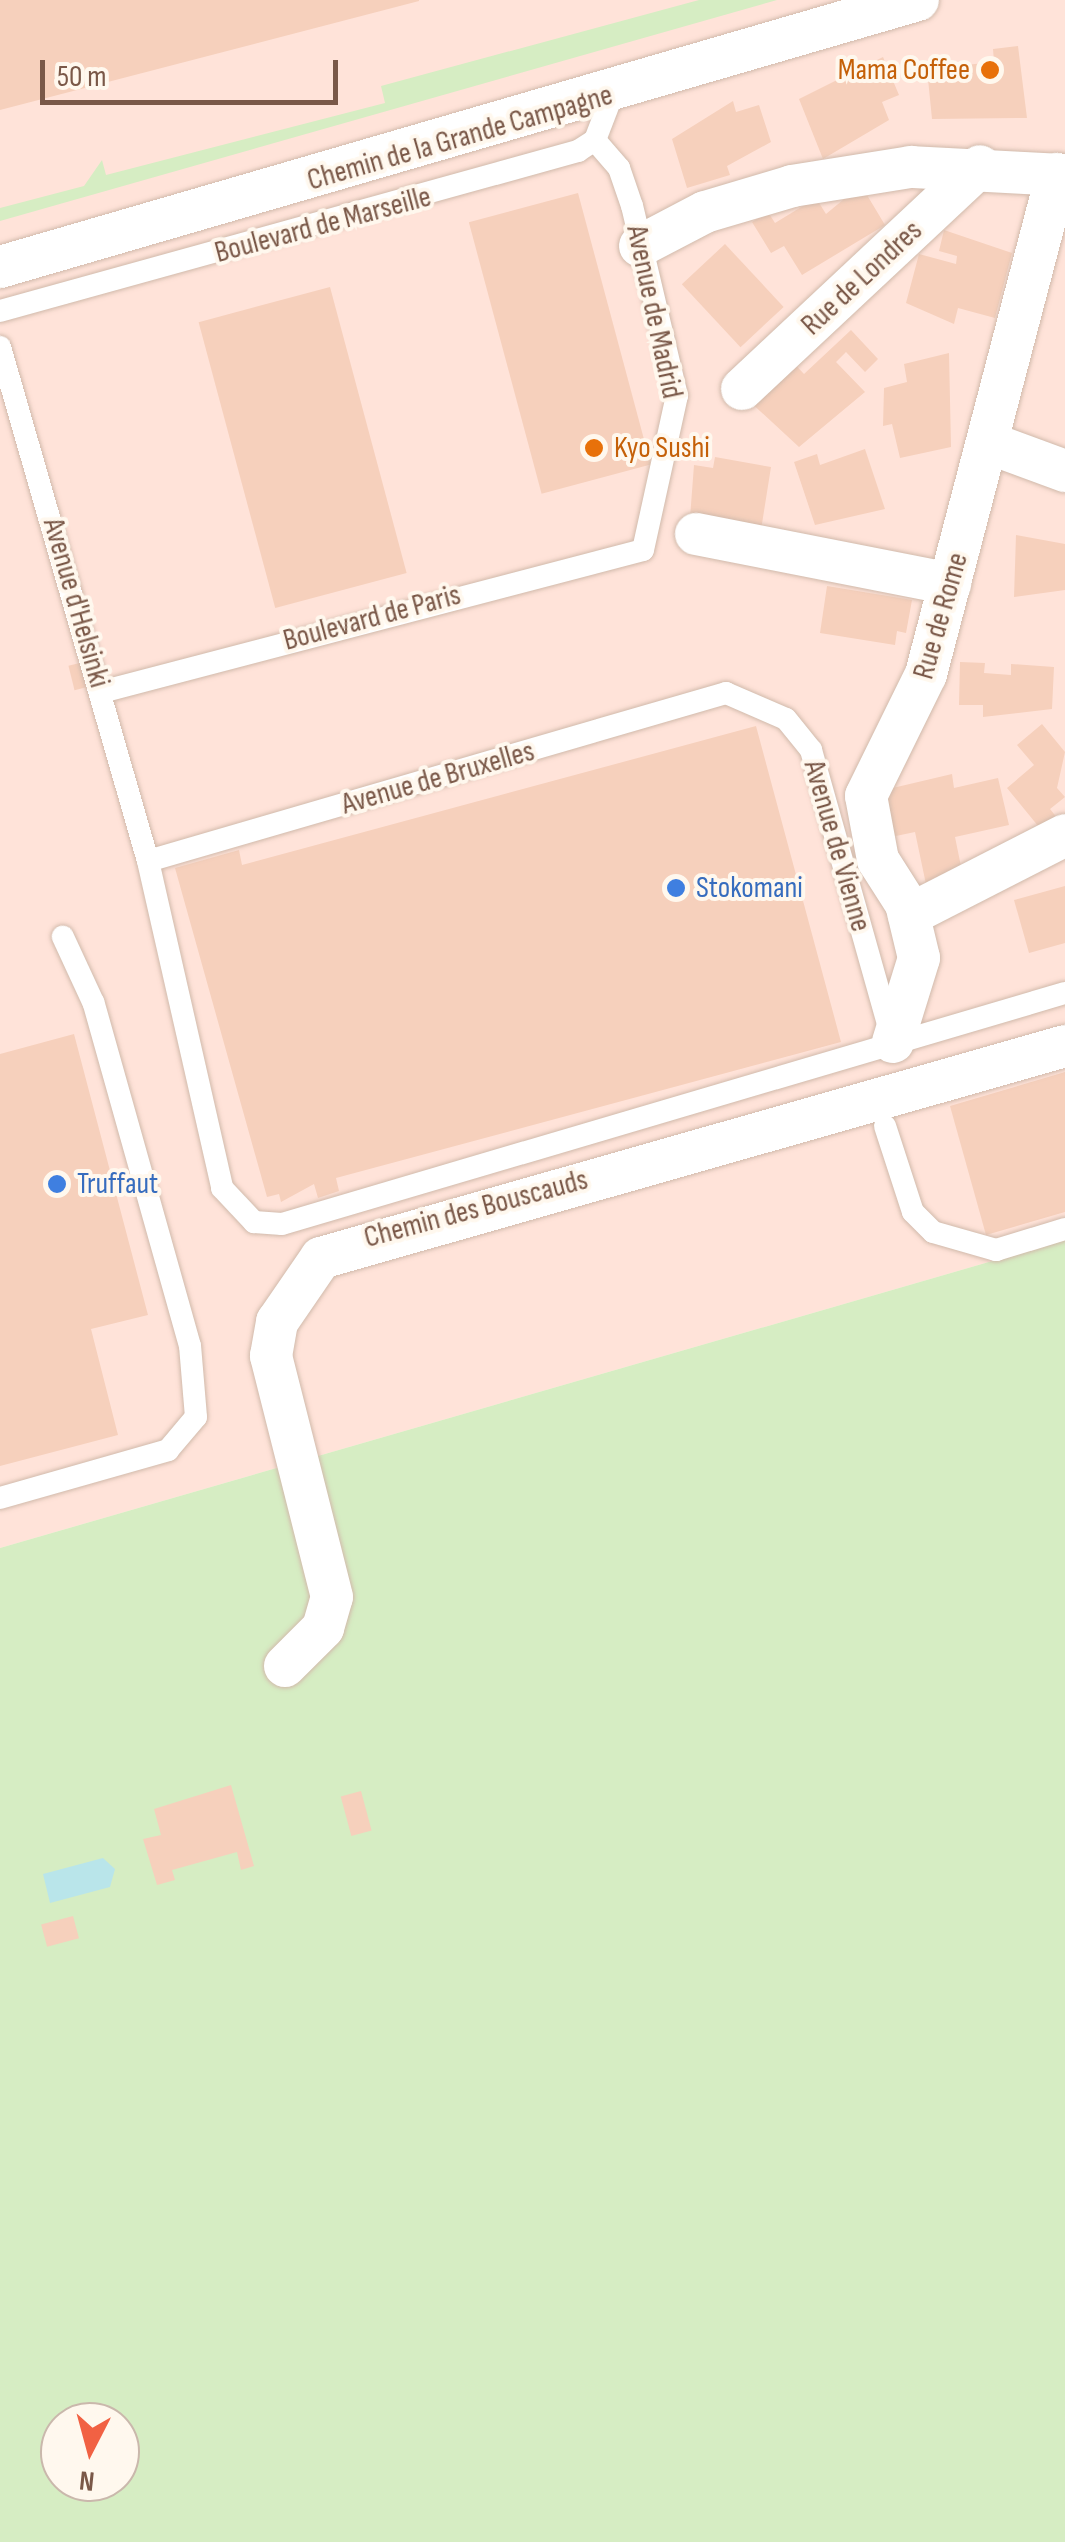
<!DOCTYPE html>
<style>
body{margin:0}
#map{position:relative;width:1065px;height:2542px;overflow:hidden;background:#fef4e6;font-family:"Sofia Sans Condensed",sans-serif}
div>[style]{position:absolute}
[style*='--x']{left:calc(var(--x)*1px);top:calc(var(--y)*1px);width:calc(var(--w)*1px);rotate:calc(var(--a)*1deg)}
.commercial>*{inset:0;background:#ffe3d9}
.green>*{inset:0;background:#d6edc3}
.water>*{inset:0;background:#b9e5ea}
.building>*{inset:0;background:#f6d0bc;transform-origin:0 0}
.roads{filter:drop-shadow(0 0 2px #d1baab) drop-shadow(0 0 2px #d1baab)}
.lane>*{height:22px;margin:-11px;padding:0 11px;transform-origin:11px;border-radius:11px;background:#fff}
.street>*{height:42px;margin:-21px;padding:0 21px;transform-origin:21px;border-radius:21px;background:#fff}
.dots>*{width:28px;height:28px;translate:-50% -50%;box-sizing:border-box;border:5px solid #fff8ee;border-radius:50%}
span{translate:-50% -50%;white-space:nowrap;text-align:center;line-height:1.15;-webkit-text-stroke:8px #fff8ee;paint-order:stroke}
.food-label{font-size:30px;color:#c56008}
.right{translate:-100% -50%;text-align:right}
.left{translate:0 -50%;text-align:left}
.street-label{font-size:30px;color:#7a5848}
.shop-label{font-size:30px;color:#366cbe}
.north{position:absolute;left:40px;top:2402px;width:100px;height:100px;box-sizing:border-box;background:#fff8ee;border:2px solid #cab8ac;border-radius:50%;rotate:186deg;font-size:28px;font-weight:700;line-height:40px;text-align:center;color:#7a5848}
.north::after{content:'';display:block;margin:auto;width:35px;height:45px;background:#f16143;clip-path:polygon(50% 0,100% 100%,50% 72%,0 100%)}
.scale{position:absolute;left:40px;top:60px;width:298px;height:45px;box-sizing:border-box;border:5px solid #7a5848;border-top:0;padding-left:12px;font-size:30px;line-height:35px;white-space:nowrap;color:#7a5848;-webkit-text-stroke:8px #fff8ee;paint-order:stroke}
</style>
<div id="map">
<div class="commercial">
<div style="clip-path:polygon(0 0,1065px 0,1065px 1240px,0 1548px)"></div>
</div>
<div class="green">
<div style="clip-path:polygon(699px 0,777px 0,0 221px,0 208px,84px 186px,102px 160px,106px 175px,385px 103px,381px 86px)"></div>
<div style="clip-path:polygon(evenodd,1065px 1240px,1065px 2542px,0 2542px,0 1548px,1065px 1240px,60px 2422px,120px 2422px,120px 2482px,60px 2482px,60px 2422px)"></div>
</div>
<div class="water">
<div style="clip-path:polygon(103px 1858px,115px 1869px,110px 1887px,50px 1903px,43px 1874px)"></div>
</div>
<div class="building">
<div style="clip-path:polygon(0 0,419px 0,419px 1px,0 110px)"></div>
<div style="clip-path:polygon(1018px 46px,1027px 118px,932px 119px,927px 69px,994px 62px,993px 49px)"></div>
<div style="clip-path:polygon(883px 57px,899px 95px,882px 102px,889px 120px,823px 159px,799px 99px)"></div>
<div style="clip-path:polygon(733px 101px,736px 112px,759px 105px,771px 142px,727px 166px,730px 175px,687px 188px,672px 139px)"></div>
<div style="clip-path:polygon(861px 185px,885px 225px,802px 275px,784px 246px,771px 253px,752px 222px,768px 212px,775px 223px,816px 198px,826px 214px)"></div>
<div style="left:578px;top:193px;width:281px;height:113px;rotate:75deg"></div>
<div style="clip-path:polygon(944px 230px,1012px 253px,995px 318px,958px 308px,954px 324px,906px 303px,919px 254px,956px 264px,957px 256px,939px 251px)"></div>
<div style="left:725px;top:244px;width:86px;height:59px;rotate:47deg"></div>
<div style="left:330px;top:287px;width:296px;height:136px;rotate:75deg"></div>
<div style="clip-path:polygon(851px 330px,878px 359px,865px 372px,846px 352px,836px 362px,865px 392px,799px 447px,747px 399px,789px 358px,804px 374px)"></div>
<div style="clip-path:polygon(949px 353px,951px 447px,900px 458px,892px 424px,883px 426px,884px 388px,907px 382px,904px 364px)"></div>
<div style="clip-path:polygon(865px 449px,885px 509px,815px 525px,794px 462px,817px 454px,820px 465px)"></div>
<div style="clip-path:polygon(715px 457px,771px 467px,761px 530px,690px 518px,694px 465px,713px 468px)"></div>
<div style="clip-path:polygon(1016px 535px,1065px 544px,1065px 590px,1014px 597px)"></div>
<div style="clip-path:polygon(827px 586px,912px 600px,906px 633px,897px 631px,895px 645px,820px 633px)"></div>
<div style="left:84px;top:662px;width:25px;height:16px;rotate:76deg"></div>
<div style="clip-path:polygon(960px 662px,985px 663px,984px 673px,1011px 675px,1011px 664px,1054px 667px,1052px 709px,983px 717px,983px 705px,959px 705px)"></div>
<div style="clip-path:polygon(1042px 724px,1065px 752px,1057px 788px,1065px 797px,1050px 809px,1058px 819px,1043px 832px,1007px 788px,1034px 765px,1017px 745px)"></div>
<div style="clip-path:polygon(756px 726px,841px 1042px,336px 1178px,339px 1191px,318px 1198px,314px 1184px,281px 1202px,279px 1194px,267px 1197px,175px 868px,239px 850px,242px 865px)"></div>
<div style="clip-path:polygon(952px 774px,954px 788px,998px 778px,1009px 825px,955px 837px,964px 881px,927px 889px,915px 832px,891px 837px,880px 791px)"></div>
<div style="clip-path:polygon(1065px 886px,1065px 943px,1029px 953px,1014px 900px)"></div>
<div style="clip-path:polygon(74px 1034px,148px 1315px,91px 1329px,118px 1435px,0 1466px,0 1054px)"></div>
<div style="clip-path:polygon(1065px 1072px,1065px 1212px,986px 1235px,950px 1106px)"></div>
<div style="clip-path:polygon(231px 1785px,254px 1866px,241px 1870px,237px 1852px,172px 1870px,175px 1880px,157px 1885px,143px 1839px,161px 1835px,154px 1809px)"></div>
<div style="left:361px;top:1791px;width:41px;height:21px;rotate:75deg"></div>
<div style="left:73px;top:1916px;width:23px;height:33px;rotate:75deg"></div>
</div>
<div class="roads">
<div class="lane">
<div style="--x:0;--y:311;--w:600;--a:-15.47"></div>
<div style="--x:578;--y:151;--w:20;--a:-33"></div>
<div style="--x:595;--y:140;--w:47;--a:-68.9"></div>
<div style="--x:0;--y:347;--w:535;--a:73.94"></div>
<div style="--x:148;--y:861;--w:335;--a:77.2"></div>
<div style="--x:222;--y:1188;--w:47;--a:46.7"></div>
<div style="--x:254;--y:1222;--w:28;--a:4"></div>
<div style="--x:282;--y:1224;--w:816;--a:-16.44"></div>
<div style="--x:101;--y:692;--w:560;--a:-14.68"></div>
<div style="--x:643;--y:550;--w:158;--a:-77.6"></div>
<div style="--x:677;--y:396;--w:195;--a:-103.3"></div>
<div style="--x:632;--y:206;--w:40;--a:-108.9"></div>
<div style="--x:619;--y:168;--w:37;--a:-131"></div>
<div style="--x:148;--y:861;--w:602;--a:-16.21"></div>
<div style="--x:726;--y:693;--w:65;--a:23.4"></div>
<div style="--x:786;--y:719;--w:40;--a:51"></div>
<div style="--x:811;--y:750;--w:295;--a:74.3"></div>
<div style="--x:885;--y:1126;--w:90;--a:72"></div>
<div style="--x:913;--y:1212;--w:28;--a:45"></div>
<div style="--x:933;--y:1232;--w:66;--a:15.9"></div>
<div style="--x:996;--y:1250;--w:72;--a:-16.9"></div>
<div style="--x:0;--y:1498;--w:175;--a:-15.9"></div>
<div style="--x:168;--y:1450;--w:43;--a:-49.7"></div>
<div style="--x:196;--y:1417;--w:71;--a:-94.8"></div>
<div style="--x:190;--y:1346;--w:357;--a:-105.7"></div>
<div style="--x:93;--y:1002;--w:72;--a:-114.8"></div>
</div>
<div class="street">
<div style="--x:640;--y:246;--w:73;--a:-27.6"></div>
<div style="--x:705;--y:212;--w:91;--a:-16.6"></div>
<div style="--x:792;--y:186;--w:121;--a:-9.1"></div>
<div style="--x:911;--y:167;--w:154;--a:3"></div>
<div style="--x:0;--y:267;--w:956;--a:-16.22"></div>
<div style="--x:742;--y:389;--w:326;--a:-43.1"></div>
<div style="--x:989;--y:443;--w:81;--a:20.2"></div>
<div style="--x:696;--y:534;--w:259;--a:11.1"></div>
<div style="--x:909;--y:915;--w:175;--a:-27.1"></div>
<div style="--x:893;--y:1042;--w:88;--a:-72.8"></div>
<div style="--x:919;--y:958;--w:56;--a:-103.5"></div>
<div style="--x:906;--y:904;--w:52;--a:-122.5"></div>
<div style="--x:878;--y:860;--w:65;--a:-100.6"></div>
<div style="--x:866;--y:796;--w:136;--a:-63.8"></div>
<div style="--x:926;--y:674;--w:517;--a:-75.32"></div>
<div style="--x:285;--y:1666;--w:54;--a:-45"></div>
<div style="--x:323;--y:1628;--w:32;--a:-74"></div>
<div style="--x:332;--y:1597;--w:249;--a:-104.2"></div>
<div style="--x:271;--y:1356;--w:35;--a:-80"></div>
<div style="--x:277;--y:1322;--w:78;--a:-55.5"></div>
<div style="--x:321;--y:1258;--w:774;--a:-15.9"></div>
</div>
</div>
<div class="dots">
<div style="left:990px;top:70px;background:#e8710a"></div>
<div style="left:594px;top:448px;background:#e8710a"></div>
<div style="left:676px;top:888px;background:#3f7fe0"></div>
<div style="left:57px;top:1184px;background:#3f7fe0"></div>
</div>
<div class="food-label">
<span class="right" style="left:970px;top:70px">Mama Coffee</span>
<span class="left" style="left:614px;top:448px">Kyo Sushi</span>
</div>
<div class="street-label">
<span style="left:460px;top:138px;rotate:-16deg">Chemin de la Grande Campagne</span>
<span style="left:323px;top:225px;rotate:-15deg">Boulevard de Marseille</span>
<span style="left:862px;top:278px;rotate:-43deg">Rue de Londres</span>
<span style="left:654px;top:312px;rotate:78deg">Avenue de Madrid</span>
<span style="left:76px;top:603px;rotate:74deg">Avenue d'Helsinki</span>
<span style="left:941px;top:616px;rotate:-74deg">Rue de Rome</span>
<span style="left:372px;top:618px;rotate:-15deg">Boulevard de Paris</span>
<span style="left:438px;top:778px;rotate:-16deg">Avenue de Bruxelles</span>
<span style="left:837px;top:846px;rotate:74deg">Avenue de Vienne</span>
<span style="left:476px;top:1209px;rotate:-15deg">Chemin des Bouscauds</span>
</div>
<div class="shop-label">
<span class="left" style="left:696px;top:888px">Stokomani</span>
<span class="left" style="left:77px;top:1184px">Truffaut</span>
</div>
<div class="north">N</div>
<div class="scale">50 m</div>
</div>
